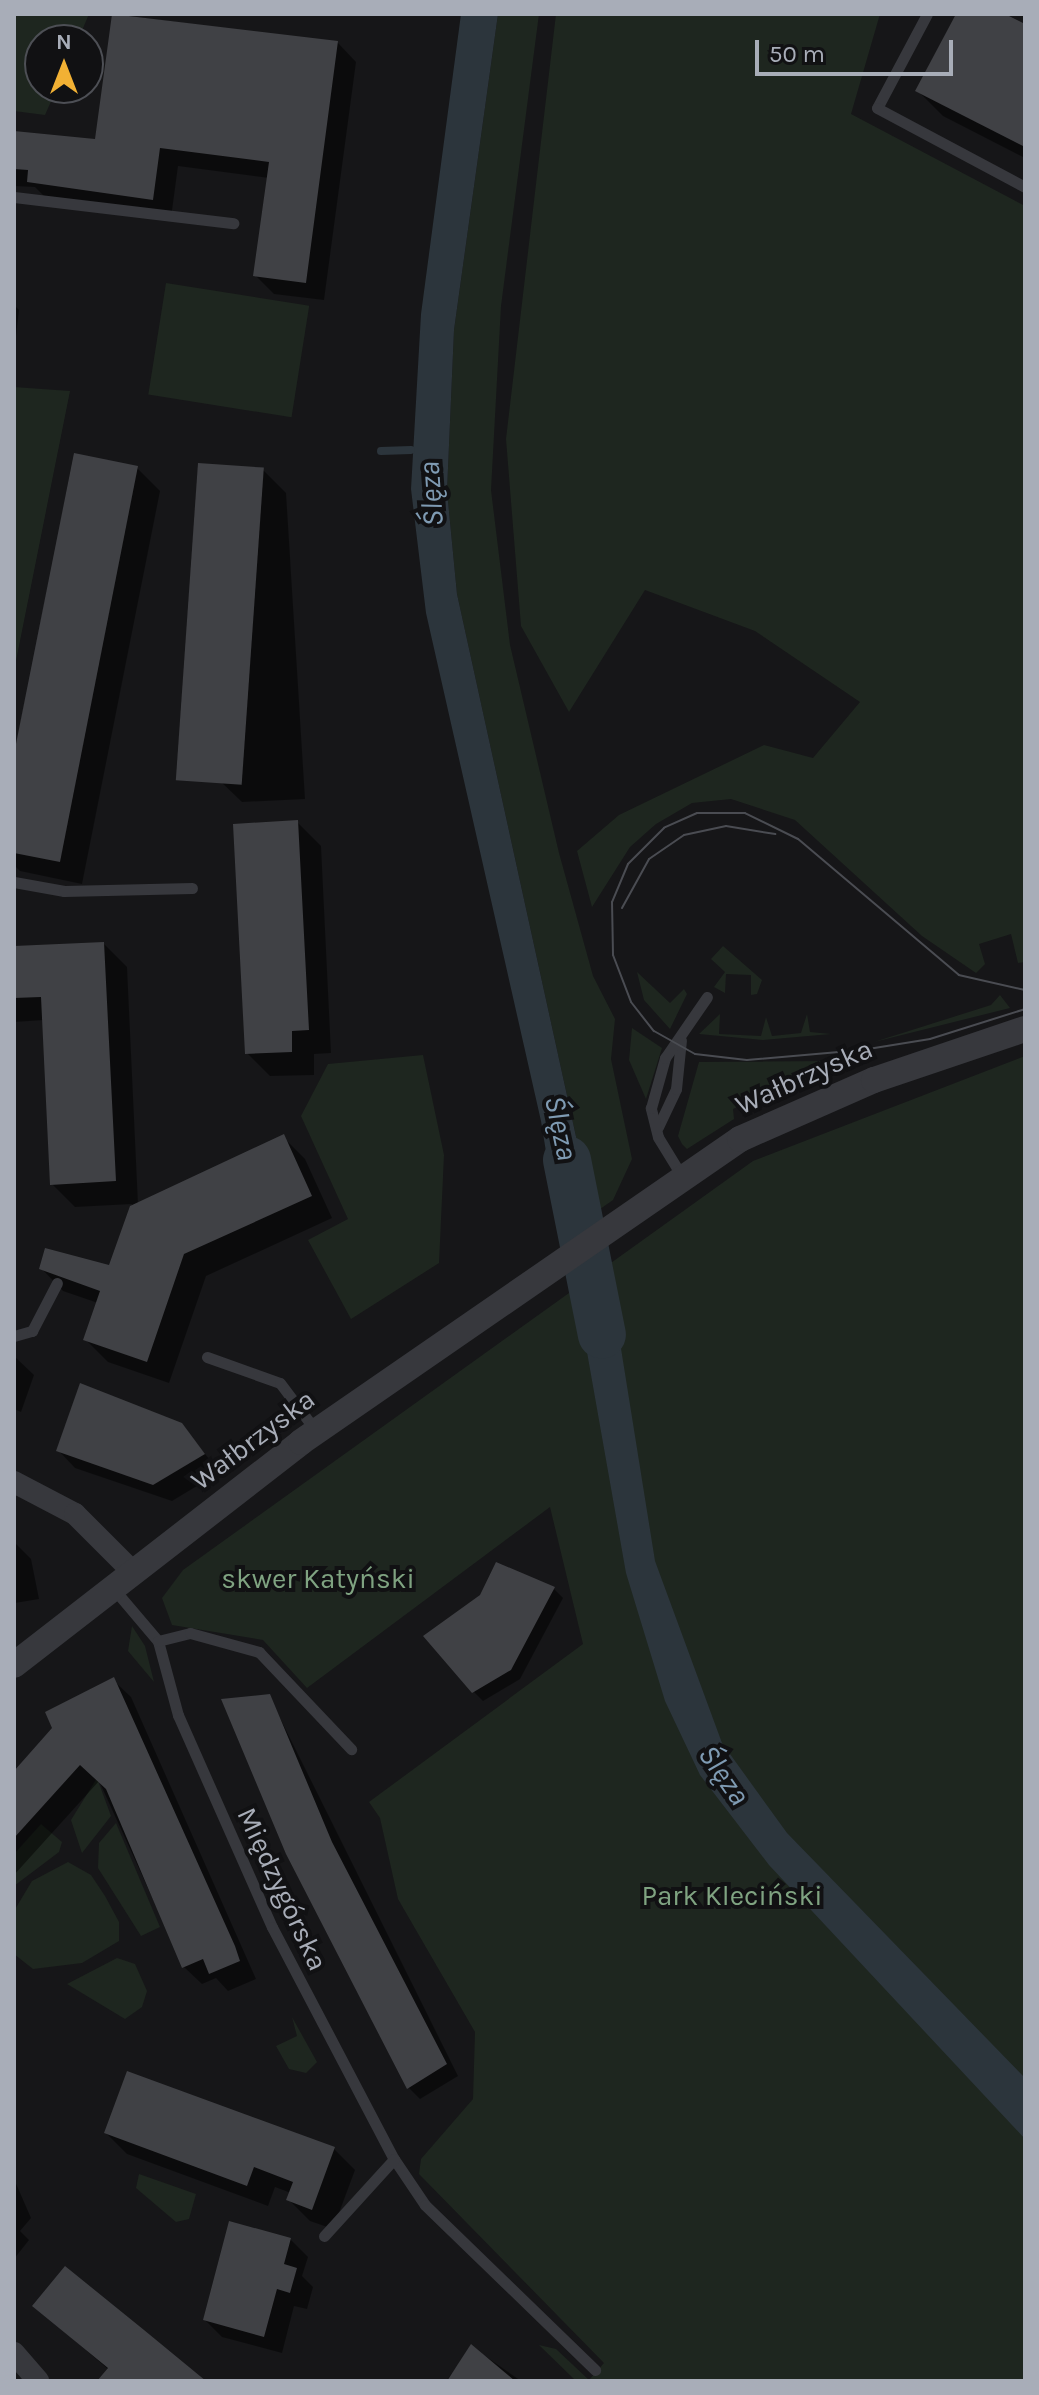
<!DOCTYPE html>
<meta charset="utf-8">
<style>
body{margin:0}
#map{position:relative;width:1039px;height:2395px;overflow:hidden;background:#161618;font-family:Karla,sans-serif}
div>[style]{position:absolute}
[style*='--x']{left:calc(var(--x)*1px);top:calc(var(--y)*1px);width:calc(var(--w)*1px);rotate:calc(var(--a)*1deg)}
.green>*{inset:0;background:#1e261f;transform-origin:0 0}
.water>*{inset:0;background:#2c353c}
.shadow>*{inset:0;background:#0007}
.stream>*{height:8px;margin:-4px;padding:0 4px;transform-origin:4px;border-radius:4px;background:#2c353c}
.river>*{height:48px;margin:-24px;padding:0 24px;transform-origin:24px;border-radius:24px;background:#2c353c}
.building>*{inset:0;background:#404145;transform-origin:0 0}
.service>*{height:11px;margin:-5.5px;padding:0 5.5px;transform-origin:5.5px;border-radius:5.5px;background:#37383d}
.minor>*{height:22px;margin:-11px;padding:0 11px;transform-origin:11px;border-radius:11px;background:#37383d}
.tertiary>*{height:26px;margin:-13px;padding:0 13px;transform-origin:13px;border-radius:13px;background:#37383d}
.tram>*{height:2px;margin:-1px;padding:0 1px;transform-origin:1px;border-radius:1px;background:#4a4c52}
span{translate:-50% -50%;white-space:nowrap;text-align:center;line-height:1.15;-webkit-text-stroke:8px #111113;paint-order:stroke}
.street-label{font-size:28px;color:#a8adb8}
.park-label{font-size:28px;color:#7fa381}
.water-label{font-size:30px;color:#7f9bb3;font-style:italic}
.frame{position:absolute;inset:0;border:16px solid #a8adb8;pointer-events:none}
.north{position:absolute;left:24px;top:24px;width:80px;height:80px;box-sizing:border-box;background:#111113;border:2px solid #4d4f55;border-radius:50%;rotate:0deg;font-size:22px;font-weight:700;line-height:32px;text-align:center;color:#a8adb8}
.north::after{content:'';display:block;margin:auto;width:28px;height:36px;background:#f2b134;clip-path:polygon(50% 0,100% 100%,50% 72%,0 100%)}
.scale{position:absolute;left:755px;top:40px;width:198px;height:36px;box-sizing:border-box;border:4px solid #a8adb8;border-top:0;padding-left:10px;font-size:24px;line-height:28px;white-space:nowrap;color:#a8adb8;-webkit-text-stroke:6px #111113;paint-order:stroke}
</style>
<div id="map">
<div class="green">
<div style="clip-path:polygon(14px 14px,89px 14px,78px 40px,40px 40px,40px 88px,57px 88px,45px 115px,14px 111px)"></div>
<div style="clip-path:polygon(498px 14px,539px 14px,501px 306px,491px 490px,510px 645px,559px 853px,593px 976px,615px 1019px,611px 1059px,632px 1159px,613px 1200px,593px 1214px,457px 594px,447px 491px,454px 330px)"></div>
<div style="clip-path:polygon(556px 14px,880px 14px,851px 114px,1025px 206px,1025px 962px,1018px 963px,1011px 934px,979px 944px,985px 964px,976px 973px,922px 936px,795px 820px,731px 799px,692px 803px,656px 824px,630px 847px,592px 907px,577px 851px,619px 815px,764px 745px,813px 758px,860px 702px,755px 631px,645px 590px,569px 712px,521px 626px,506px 439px)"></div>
<div style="left:166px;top:283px;width:145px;height:113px;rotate:9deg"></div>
<div style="clip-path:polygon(14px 387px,70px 391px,14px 671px)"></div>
<div style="clip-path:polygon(723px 946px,762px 980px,757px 994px,751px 995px,751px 975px,726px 974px,725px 993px,714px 987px,725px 972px,711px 959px)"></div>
<div style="clip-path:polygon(637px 972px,670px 1003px,684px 989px,687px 994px,670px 1029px,644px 1000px)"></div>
<div style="clip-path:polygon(1000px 995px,1010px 1008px,874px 1042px,991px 1005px)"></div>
<div style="clip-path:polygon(720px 1014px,719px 1034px,761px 1036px,766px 1017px,772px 1036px,801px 1033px,807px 1014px,810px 1032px,831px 1034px,763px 1040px,699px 1034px)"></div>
<div style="clip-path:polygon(632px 1028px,662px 1048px,646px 1099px,629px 1060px)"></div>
<div style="clip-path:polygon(423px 1055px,444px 1155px,439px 1263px,351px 1319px,308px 1240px,348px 1219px,301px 1116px,328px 1064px)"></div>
<div style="clip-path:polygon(1025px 1056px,1025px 2381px,576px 2381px,539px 2345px,556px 2349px,589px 2380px,604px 2363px,419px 2174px,421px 2159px,473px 2099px,475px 2032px,398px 1899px,380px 1818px,369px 1802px,583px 1644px,550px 1507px,307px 1688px,263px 1640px,172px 1625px,162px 1598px,183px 1570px,753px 1161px)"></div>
<div style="clip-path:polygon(834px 1061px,733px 1109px,734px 1119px,687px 1149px,682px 1144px,678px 1136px,699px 1062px)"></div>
<div style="clip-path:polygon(132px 1626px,145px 1646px,154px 1682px,128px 1651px)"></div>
<div style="clip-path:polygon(97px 1778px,111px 1816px,82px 1853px,71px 1820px)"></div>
<div style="clip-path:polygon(116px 1823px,160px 1927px,141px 1936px,98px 1868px,99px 1843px)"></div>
<div style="clip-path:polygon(41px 1824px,62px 1842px,59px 1852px,14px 1886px,14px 1854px)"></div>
<div style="clip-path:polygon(68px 1862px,91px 1875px,105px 1896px,119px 1922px,119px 1941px,82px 1963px,33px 1969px,14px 1954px,14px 1911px,32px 1881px)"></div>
<div style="clip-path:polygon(117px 1958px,135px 1964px,147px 1991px,142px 2007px,125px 2019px,67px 1984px)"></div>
<div style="clip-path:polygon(292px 2017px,317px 2062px,306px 2073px,289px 2069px,276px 2046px,297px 2036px)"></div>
<div style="clip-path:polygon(139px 2174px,196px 2194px,189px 2219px,176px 2222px,136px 2188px)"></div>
</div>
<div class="water">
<div style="clip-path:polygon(461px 14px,498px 14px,454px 330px,447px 491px,457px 594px,593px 1214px,560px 1238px,541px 1121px,426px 613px,411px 489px,421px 314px)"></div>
<div style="clip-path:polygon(607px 1261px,655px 1561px,722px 1743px,787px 1833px,1025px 2078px,1025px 2139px,769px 1865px,700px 1775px,665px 1701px,626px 1573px,575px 1284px)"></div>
</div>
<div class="shadow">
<div style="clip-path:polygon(114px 14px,338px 43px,356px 62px,324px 300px,274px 294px,255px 275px,269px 178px,178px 166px,171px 218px,48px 200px,35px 187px,14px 186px,14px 132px,97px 141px)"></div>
<div style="clip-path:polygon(958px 14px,1000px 14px,1025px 27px,1025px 158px,943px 116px,918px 91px)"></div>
<div style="clip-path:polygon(14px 305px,19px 310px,16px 336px,14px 336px)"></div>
<div style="clip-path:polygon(137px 468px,160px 491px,82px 884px,20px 871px,14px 865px,14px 765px)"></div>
<div style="clip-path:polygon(263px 470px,286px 493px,305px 799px,242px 802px,218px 779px)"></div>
<div style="clip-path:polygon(298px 823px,321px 846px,331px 1053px,314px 1054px,314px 1075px,270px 1076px,247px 1053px)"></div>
<div style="clip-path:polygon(104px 944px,127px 967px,138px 1204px,283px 1137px,305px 1159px,332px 1218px,206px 1276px,169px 1383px,108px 1362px,86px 1340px,98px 1303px,63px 1291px,41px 1268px,110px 1268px,132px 1204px,75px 1207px,52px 1184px,44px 1020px,14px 1022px,14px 948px)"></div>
<div style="clip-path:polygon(14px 1356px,34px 1375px,21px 1412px,14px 1409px)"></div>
<div style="clip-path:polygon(181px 1425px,220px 1472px,172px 1501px,75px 1468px,58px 1450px)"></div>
<div style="clip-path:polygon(14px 1542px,31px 1559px,39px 1599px,15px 1603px,14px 1620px)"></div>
<div style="clip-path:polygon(554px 1589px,563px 1598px,520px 1679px,483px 1701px,474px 1692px)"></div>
<div style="clip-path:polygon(113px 1680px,131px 1697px,256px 1979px,228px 1991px,216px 1978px,202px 1984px,184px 1967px,99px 1781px,14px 1875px,14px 1774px)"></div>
<div style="clip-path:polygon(269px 1696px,458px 2076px,420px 2099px,409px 2088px)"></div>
<div style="clip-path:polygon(106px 2133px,334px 2149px,355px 2170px,333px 2229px,310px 2221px,289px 2200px,291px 2193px,275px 2187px,268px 2206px,127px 2154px)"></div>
<div style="clip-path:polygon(14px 2179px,31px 2218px,20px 2231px,29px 2240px,14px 2259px)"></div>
<div style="clip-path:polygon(290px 2239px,308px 2257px,302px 2276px,313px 2287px,307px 2309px,294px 2306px,282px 2353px,222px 2337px,205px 2320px)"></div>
<div style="clip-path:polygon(35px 2306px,203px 2381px,103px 2381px,109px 2370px)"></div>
<div style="clip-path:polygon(472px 2347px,521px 2381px,446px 2381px)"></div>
</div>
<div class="stream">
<div style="--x:381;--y:451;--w:30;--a:-2"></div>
</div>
<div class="river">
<div style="--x:567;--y:1160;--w:178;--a:78.7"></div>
</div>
<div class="building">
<div style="clip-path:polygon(112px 14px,338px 41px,306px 283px,253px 276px,269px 162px,160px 148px,153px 200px,27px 182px,28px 170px,14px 169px,14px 131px,95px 139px)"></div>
<div style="clip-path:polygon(956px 14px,1005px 14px,1025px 24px,1025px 147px,915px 91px)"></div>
<div style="clip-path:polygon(74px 453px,138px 466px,60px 862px,14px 853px,14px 754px)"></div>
<div style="left:198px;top:463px;width:66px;height:318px;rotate:4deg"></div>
<div style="clip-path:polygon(298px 820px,309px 1030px,292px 1031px,292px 1052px,245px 1054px,233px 824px)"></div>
<div style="clip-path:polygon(104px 942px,116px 1181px,50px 1185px,41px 997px,14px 998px,14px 946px)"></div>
<div style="clip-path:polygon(284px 1134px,312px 1196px,184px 1254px,147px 1362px,83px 1340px,100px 1291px,39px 1269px,45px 1248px,109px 1265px,130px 1206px)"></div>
<div style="clip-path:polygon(80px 1383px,182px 1423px,205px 1454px,153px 1485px,56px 1451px)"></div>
<div style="clip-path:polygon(496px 1562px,555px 1587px,511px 1670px,472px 1693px,423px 1636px,480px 1595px)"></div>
<div style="clip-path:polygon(114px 1677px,235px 1946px,240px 1961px,209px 1974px,203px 1959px,182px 1968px,106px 1789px,80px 1765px,14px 1838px,14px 1771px,52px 1728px,45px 1712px)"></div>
<div style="clip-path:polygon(270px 1694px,332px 1842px,447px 2064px,407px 2089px,286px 1854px,221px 1699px)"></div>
<div style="clip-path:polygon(127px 2071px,335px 2147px,312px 2210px,286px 2200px,293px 2182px,254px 2167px,247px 2186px,104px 2133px)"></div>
<div style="clip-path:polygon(229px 2221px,291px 2238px,284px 2264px,297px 2268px,290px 2293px,277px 2289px,264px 2337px,203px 2320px)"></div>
<div style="clip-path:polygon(65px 2266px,144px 2330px,206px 2381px,97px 2381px,108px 2368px,32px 2306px)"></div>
<div style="clip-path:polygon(471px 2344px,515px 2381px,447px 2381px)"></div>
</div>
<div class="service">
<div style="--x:927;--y:14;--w:106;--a:118"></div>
<div style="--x:877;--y:108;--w:168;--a:28.1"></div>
<div style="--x:14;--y:197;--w:221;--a:6.8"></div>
<div style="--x:14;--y:882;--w:51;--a:10.2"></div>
<div style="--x:64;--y:891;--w:128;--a:-1.3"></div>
<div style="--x:658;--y:1127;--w:42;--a:-64.7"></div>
<div style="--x:676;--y:1089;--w:49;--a:-84.2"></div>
<div style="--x:683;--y:1178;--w:48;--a:-121.4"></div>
<div style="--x:658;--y:1137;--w:30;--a:-104"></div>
<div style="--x:651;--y:1108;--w:52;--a:-74.4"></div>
<div style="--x:665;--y:1058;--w:74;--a:-55.5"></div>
<div style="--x:14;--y:1336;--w:19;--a:-16"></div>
<div style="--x:32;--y:1331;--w:54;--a:-62.5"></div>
<div style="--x:207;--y:1357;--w:77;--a:19.6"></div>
<div style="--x:280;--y:1383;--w:60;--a:53.1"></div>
<div style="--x:113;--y:1588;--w:70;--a:49.7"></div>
<div style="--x:158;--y:1641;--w:77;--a:74.9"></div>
<div style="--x:178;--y:1715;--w:232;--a:66.1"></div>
<div style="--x:272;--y:1927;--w:262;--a:62.3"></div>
<div style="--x:394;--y:2159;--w:55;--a:56"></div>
<div style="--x:425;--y:2205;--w:237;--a:44.1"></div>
<div style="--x:158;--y:1641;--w:33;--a:-14"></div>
<div style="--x:190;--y:1633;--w:72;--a:15.4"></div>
<div style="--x:259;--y:1652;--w:134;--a:46.5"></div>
<div style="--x:324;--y:2236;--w:104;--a:-47.7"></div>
</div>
<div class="minor">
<div style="--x:14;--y:1482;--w:69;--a:27.7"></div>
<div style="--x:75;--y:1514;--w:82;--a:45"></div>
<div style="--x:14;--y:2353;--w:37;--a:49"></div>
</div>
<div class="tertiary">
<div style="--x:14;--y:1665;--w:363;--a:-37.8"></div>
<div style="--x:301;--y:1442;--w:533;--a:-34.61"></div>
<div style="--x:740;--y:1139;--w:146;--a:-23.8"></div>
<div style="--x:874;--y:1080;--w:159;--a:-18.7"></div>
</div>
<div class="tram">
<div style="--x:622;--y:908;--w:56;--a:-61.1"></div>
<div style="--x:649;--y:859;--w:42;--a:-34.4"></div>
<div style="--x:684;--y:835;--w:43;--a:-12.1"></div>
<div style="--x:726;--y:826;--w:50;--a:9.3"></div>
<div style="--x:1025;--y:990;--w:68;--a:-167.2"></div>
<div style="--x:959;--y:975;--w:211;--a:-139.8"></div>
<div style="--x:798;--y:839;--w:59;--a:-153.9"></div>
<div style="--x:745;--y:813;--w:48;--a:180"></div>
<div style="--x:697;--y:813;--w:36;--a:156"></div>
<div style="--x:664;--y:828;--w:51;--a:135"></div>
<div style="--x:628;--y:864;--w:41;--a:112.8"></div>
<div style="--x:612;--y:902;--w:53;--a:88.9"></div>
<div style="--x:613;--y:955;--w:50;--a:69"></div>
<div style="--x:631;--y:1002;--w:37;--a:52"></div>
<div style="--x:654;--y:1031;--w:47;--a:29.3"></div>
<div style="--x:695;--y:1054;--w:52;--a:6.6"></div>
<div style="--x:747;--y:1060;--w:115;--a:-5"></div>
<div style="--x:862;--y:1050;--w:69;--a:-9.2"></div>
<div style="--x:930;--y:1039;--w:100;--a:-17.5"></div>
</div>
<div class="street-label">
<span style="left:804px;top:1077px;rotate:-24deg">Wałbrzyska</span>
<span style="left:253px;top:1440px;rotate:-37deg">Wałbrzyska</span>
<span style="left:282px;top:1889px;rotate:65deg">Międzygórska</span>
</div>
<div class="park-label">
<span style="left:318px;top:1579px">skwer Katyński</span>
<span style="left:732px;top:1896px">Park Kleciński</span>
</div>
<div class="water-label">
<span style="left:431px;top:494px;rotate:-94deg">Ślęza</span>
<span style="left:561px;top:1128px;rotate:78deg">Ślęza</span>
<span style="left:724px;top:1775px;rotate:55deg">Ślęza</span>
</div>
<div class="frame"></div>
<div class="north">N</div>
<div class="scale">50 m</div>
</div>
